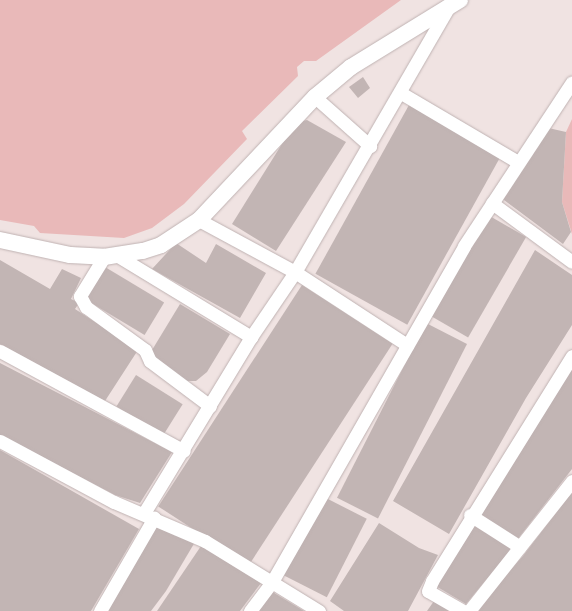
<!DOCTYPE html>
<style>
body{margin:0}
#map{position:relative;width:572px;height:611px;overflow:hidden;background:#f0e3e2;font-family:"Roboto Condensed",sans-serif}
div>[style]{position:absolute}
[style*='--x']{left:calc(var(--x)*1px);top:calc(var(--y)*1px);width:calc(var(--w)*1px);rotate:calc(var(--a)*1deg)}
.green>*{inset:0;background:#e9b9b9}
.building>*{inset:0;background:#c2b5b4;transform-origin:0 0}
.roads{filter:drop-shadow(0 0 1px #bfb2b2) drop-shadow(0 0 1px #bfb2b2)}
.minor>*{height:13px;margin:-6.5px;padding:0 6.5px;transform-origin:6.5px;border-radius:6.5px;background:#fff}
.tertiary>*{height:16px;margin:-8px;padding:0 8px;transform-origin:8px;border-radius:8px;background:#fff}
span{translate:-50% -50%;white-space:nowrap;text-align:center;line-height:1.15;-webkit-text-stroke:3px #fef0f0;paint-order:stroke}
</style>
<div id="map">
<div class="green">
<div style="clip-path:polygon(0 0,401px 0,316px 61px,304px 61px,297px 67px,298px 76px,242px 131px,247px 139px,184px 204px,152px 228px,124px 238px,40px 233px,34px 226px,0 220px)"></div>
<div style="clip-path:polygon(572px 119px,572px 234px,562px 202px,566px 132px)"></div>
</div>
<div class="building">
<div style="clip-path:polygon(363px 77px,370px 88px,358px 98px,349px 87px)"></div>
<div style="left:409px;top:105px;width:105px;height:193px;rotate:29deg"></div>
<div style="clip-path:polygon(307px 120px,346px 142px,276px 251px,232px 224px,295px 123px)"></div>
<div style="clip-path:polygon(544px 127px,566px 132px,562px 202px,571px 232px,563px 244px,500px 197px)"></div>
<div style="left:488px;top:215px;width:44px;height:116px;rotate:30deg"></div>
<div style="clip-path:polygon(176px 243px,206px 263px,216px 244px,266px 273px,240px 318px,152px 269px)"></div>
<div style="clip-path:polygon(535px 250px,572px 275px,572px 325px,526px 398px,449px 534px,393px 501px)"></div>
<div style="clip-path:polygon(0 260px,50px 289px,62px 269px,81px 278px,71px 299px,79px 303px,75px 309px,138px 350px,105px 401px,0 344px)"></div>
<div style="left:105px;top:267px;width:69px;height:38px;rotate:31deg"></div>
<div style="left:302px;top:285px;width:108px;height:264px;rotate:33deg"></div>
<div style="clip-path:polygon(180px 304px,230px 334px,207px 372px,196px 381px,186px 381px,149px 355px)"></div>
<div style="left:426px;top:323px;width:46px;height:196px;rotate:27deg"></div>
<div style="clip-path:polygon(0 363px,172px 452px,140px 503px,115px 495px,0 435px)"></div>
<div style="clip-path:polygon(572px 368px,572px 469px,517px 540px,476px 513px)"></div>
<div style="left:136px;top:375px;width:55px;height:37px;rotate:32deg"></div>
<div style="clip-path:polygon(0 450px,139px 529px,91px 611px,0 611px)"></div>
<div style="clip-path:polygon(572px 492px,572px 611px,473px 611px,523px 556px)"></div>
<div style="left:324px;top:497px;width:48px;height:88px;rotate:27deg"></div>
<div style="clip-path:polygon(157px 522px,195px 542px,166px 591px,151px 611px,103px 611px)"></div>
<div style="clip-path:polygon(472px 522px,514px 546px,466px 604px,434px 585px)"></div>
<div style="clip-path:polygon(379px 523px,419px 548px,438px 555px,408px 611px,344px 611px,330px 601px)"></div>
<div style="clip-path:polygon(201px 546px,261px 583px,240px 611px,157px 611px)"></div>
<div style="clip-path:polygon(271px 591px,304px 611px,255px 611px)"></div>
<div style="clip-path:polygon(434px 601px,449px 611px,427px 611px)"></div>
</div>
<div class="roads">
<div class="minor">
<div style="--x:401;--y:93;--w:136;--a:30.5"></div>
<div style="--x:315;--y:97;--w:74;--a:41.7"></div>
<div style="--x:492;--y:203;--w:99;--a:36.4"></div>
<div style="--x:199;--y:220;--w:109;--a:28.4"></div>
<div style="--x:295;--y:272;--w:134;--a:33.1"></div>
<div style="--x:118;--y:256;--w:156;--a:31.3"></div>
<div style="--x:104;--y:257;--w:46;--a:121.6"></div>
<div style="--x:80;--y:296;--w:13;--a:61"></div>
<div style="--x:86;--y:307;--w:73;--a:36.1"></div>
<div style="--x:145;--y:350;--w:12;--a:66"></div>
<div style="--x:150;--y:361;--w:75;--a:36.9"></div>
<div style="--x:0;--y:351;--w:209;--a:28.5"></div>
<div style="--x:0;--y:441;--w:129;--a:28.2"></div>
<div style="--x:114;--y:502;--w:99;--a:23.2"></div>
<div style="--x:205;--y:541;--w:134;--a:31.6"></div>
<div style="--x:144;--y:513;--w:206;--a:-58.7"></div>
<div style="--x:251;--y:337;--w:78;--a:-55.9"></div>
<div style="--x:295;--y:272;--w:309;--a:-59.9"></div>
<div style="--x:470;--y:515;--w:59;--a:32.6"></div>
<div style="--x:100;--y:611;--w:108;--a:-59.9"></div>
<div style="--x:250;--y:611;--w:39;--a:-53"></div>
<div style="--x:273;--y:580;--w:385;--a:-60.2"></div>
<div style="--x:464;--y:246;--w:196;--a:-56.6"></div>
<div style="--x:463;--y:611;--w:40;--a:-150.3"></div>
<div style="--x:428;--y:591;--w:11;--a:-68"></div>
<div style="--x:432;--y:581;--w:265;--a:-58.1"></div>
<div style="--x:469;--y:611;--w:166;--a:-51.6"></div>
</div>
<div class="tertiary">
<div style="--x:0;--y:240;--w:72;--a:12.1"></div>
<div style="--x:70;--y:255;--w:34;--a:3"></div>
<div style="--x:104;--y:257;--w:39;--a:-9"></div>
<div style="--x:143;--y:251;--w:19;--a:-18"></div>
<div style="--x:161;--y:245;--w:45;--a:-33.3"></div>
<div style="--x:199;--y:220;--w:169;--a:-46.7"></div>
<div style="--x:315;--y:97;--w:47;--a:-39.8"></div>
<div style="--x:351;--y:67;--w:128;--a:-31.6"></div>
</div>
</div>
</div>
